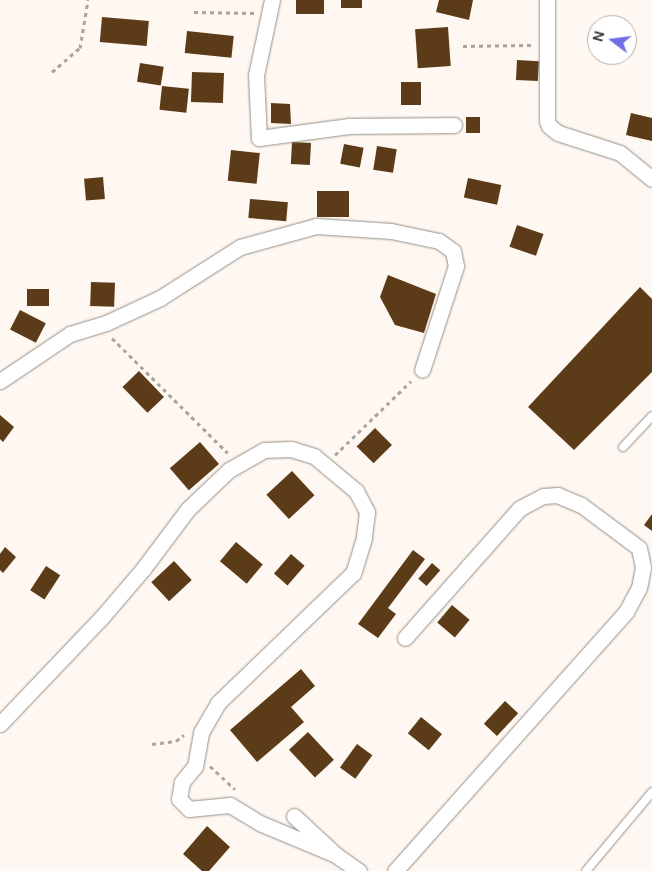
<!DOCTYPE html>
<style>
body{margin:0}
#map{position:relative;width:652px;height:871px;overflow:hidden;background:#fff8f2;font-family:"DM Sans",sans-serif}
div>[style]{position:absolute}
[style*='--x']{left:calc(var(--x)*1px);top:calc(var(--y)*1px);width:calc(var(--w)*1px);rotate:calc(var(--a)*1deg)}
.building>*{inset:0;background:#5c3c18;transform-origin:0 0}
.path>*{height:3px;margin-top:-1.5px;transform-origin:0;background:repeating-linear-gradient(90deg,#aaa5a0 0 4px,transparent 0 8px)}
.roads{filter:drop-shadow(0 0 1px #948e88) drop-shadow(0 0 1px #948e88)}
.service>*{height:8px;margin:-4px;padding:0 4px;transform-origin:4px;border-radius:4px;background:#fff}
.minor>*{height:15px;margin:-7.5px;padding:0 7.5px;transform-origin:7.5px;border-radius:7.5px;background:#fff}
span{translate:-50% -50%;white-space:nowrap;text-align:center;line-height:1.15;-webkit-text-stroke:5px #fff;paint-order:stroke}
.north{position:absolute;left:587px;top:15px;width:50px;height:50px;box-sizing:border-box;background:#fff;border:1px solid #b1b0af;border-radius:50%;rotate:285deg;font-size:14px;font-weight:700;line-height:20px;text-align:center;color:#3d3a38}
.north::after{content:'';display:block;margin:auto;width:18px;height:22px;background:#726ce7;clip-path:polygon(50% 0,100% 100%,50% 72%,0 100%)}
</style>
<div id="map">
<div class="building">
<div style="left:296px;top:0;width:28px;height:14px"></div>
<div style="left:341px;top:0;width:21px;height:8px"></div>
<div style="clip-path:polygon(439px 0,473px 0,469px 20px,436px 12px)"></div>
<div style="left:102px;top:17px;width:47px;height:25px;rotate:5deg"></div>
<div style="left:448px;top:27px;width:39px;height:33px;rotate:86deg"></div>
<div style="left:187px;top:31px;width:47px;height:22px;rotate:6deg"></div>
<div style="left:517px;top:60px;width:22px;height:20px;rotate:3deg"></div>
<div style="left:140px;top:63px;width:24px;height:19px;rotate:9deg"></div>
<div style="left:192px;top:72px;width:32px;height:30px;rotate:2deg"></div>
<div style="left:401px;top:82px;width:20px;height:23px"></div>
<div style="left:162px;top:86px;width:27px;height:24px;rotate:6deg"></div>
<div style="clip-path:polygon(271px 103px,290px 104px,291px 124px,271px 123px)"></div>
<div style="clip-path:polygon(631px 113px,652px 118px,652px 141px,626px 135px)"></div>
<div style="left:466px;top:117px;width:14px;height:16px"></div>
<div style="left:292px;top:142px;width:19px;height:22px;rotate:3deg"></div>
<div style="left:344px;top:144px;width:20px;height:20px;rotate:11deg"></div>
<div style="left:377px;top:146px;width:20px;height:24px;rotate:9deg"></div>
<div style="left:231px;top:150px;width:29px;height:31px;rotate:6deg"></div>
<div style="left:103px;top:177px;width:22px;height:19px;rotate:85deg"></div>
<div style="left:468px;top:178px;width:34px;height:20px;rotate:12deg"></div>
<div style="left:317px;top:191px;width:32px;height:26px"></div>
<div style="left:250px;top:199px;width:38px;height:19px;rotate:5deg"></div>
<div style="left:517px;top:225px;width:28px;height:23px;rotate:19deg"></div>
<div style="clip-path:polygon(388px 275px,436px 294px,424px 333px,395px 325px,380px 297px)"></div>
<div style="left:91px;top:282px;width:24px;height:24px;rotate:2deg"></div>
<div style="clip-path:polygon(640px 287px,652px 299px,652px 372px,574px 450px,528px 407px)"></div>
<div style="left:27px;top:289px;width:22px;height:17px"></div>
<div style="left:20px;top:310px;width:29px;height:22px;rotate:27deg"></div>
<div style="left:139px;top:371px;width:36px;height:23px;rotate:46deg"></div>
<div style="clip-path:polygon(0 415px,14px 427px,3px 442px,0 439px)"></div>
<div style="left:375px;top:428px;width:24px;height:26px;rotate:45deg"></div>
<div style="left:200px;top:442px;width:29px;height:40px;rotate:49deg"></div>
<div style="left:292px;top:471px;width:33px;height:35px;rotate:47deg"></div>
<div style="clip-path:polygon(652px 514px,652px 531px,644px 525px)"></div>
<div style="left:236px;top:542px;width:35px;height:25px;rotate:40deg"></div>
<div style="clip-path:polygon(5px 547px,16px 557px,3px 573px,0 570px,0 554px)"></div>
<div style="clip-path:polygon(413px 550px,425px 559px,388px 608px,396px 614px,378px 638px,358px 624px)"></div>
<div style="left:291px;top:554px;width:18px;height:26px;rotate:41deg"></div>
<div style="left:174px;top:561px;width:26px;height:31px;rotate:47deg"></div>
<div style="left:432px;top:563px;width:11px;height:21px;rotate:41deg"></div>
<div style="left:46px;top:566px;width:17px;height:29px;rotate:33deg"></div>
<div style="left:452px;top:605px;width:23px;height:23px;rotate:40deg"></div>
<div style="clip-path:polygon(301px 669px,315px 686px,291px 707px,304px 722px,257px 762px,230px 730px)"></div>
<div style="left:505px;top:701px;width:18px;height:31px;rotate:43deg"></div>
<div style="left:421px;top:717px;width:27px;height:21px;rotate:39deg"></div>
<div style="left:308px;top:732px;width:38px;height:26px;rotate:47deg"></div>
<div style="left:357px;top:744px;width:19px;height:29px;rotate:36deg"></div>
<div style="clip-path:polygon(207px 826px,230px 847px,209px 871px,202px 871px,183px 854px)"></div>
</div>
<div class="path">
<div style="--x:194;--y:12;--w:61;--a:0.9"></div>
<div style="--x:463;--y:46;--w:70;--a:-0.8"></div>
<div style="--x:52;--y:72;--w:37;--a:-41"></div>
<div style="--x:80;--y:48;--w:49;--a:-80.5"></div>
<div style="--x:112;--y:338;--w:163;--a:44.8"></div>
<div style="--x:335;--y:455;--w:106;--a:-44.2"></div>
<div style="--x:152;--y:744;--w:24;--a:-7"></div>
<div style="--x:176;--y:741;--w:10;--a:-37"></div>
<div style="--x:210;--y:766;--w:34;--a:43"></div>
</div>
<div class="roads">
<div class="service">
<div style="--x:623;--y:447;--w:42;--a:-46.9"></div>
<div style="--x:586;--y:871;--w:103;--a:-50.1"></div>
</div>
<div class="minor">
<div style="--x:272;--y:0;--w:77;--a:102"></div>
<div style="--x:256;--y:75;--w:63;--a:87.3"></div>
<div style="--x:259;--y:138;--w:91;--a:-7.6"></div>
<div style="--x:349;--y:126;--w:105;--a:-0.5"></div>
<div style="--x:547;--y:0;--w:121;--a:90"></div>
<div style="--x:547;--y:121;--w:5;--a:68"></div>
<div style="--x:549;--y:126;--w:11;--a:38"></div>
<div style="--x:558;--y:133;--w:65;--a:17.9"></div>
<div style="--x:620;--y:153;--w:41;--a:39.1"></div>
<div style="--x:0;--y:381;--w:84;--a:-33.9"></div>
<div style="--x:70;--y:334;--w:38;--a:-17"></div>
<div style="--x:106;--y:323;--w:60;--a:-24.8"></div>
<div style="--x:160;--y:298;--w:95;--a:-32.5"></div>
<div style="--x:240;--y:247;--w:79;--a:-15.4"></div>
<div style="--x:316;--y:226;--w:75;--a:3.8"></div>
<div style="--x:391;--y:231;--w:49;--a:11.8"></div>
<div style="--x:439;--y:241;--w:17;--a:36"></div>
<div style="--x:453;--y:251;--w:15;--a:79"></div>
<div style="--x:456;--y:266;--w:109;--a:108.1"></div>
<div style="--x:0;--y:724;--w:148;--a:-46.4"></div>
<div style="--x:102;--y:617;--w:63;--a:-49.5"></div>
<div style="--x:143;--y:569;--w:75;--a:-53.1"></div>
<div style="--x:188;--y:509;--w:57;--a:-43.6"></div>
<div style="--x:229;--y:470;--w:40;--a:-29.7"></div>
<div style="--x:264;--y:450;--w:27;--a:-2"></div>
<div style="--x:291;--y:449;--w:24;--a:17"></div>
<div style="--x:314;--y:456;--w:55;--a:39.8"></div>
<div style="--x:356;--y:491;--w:24;--a:62"></div>
<div style="--x:367;--y:512;--w:26;--a:97"></div>
<div style="--x:364;--y:538;--w:37;--a:107"></div>
<div style="--x:353;--y:573;--w:187;--a:136.1"></div>
<div style="--x:218;--y:703;--w:34;--a:120"></div>
<div style="--x:201;--y:733;--w:34;--a:100"></div>
<div style="--x:195;--y:766;--w:21;--a:129"></div>
<div style="--x:182;--y:782;--w:17;--a:100"></div>
<div style="--x:179;--y:799;--w:14;--a:45"></div>
<div style="--x:189;--y:809;--w:41;--a:-5.6"></div>
<div style="--x:230;--y:805;--w:37;--a:31"></div>
<div style="--x:262;--y:824;--w:80;--a:22.7"></div>
<div style="--x:294;--y:816;--w:57;--a:42.9"></div>
<div style="--x:336;--y:855;--w:28;--a:35"></div>
<div style="--x:395;--y:871;--w:347;--a:-48.3"></div>
<div style="--x:626;--y:612;--w:27;--a:-62"></div>
<div style="--x:639;--y:588;--w:21;--a:-79"></div>
<div style="--x:643;--y:567;--w:19;--a:-102"></div>
<div style="--x:639;--y:548;--w:72;--a:-143.4"></div>
<div style="--x:581;--y:505;--w:25;--a:-157"></div>
<div style="--x:558;--y:495;--w:15;--a:176"></div>
<div style="--x:543;--y:496;--w:27;--a:152"></div>
<div style="--x:519;--y:509;--w:172;--a:131.5"></div>
</div>
</div>
<div class="north">N</div>
</div>
